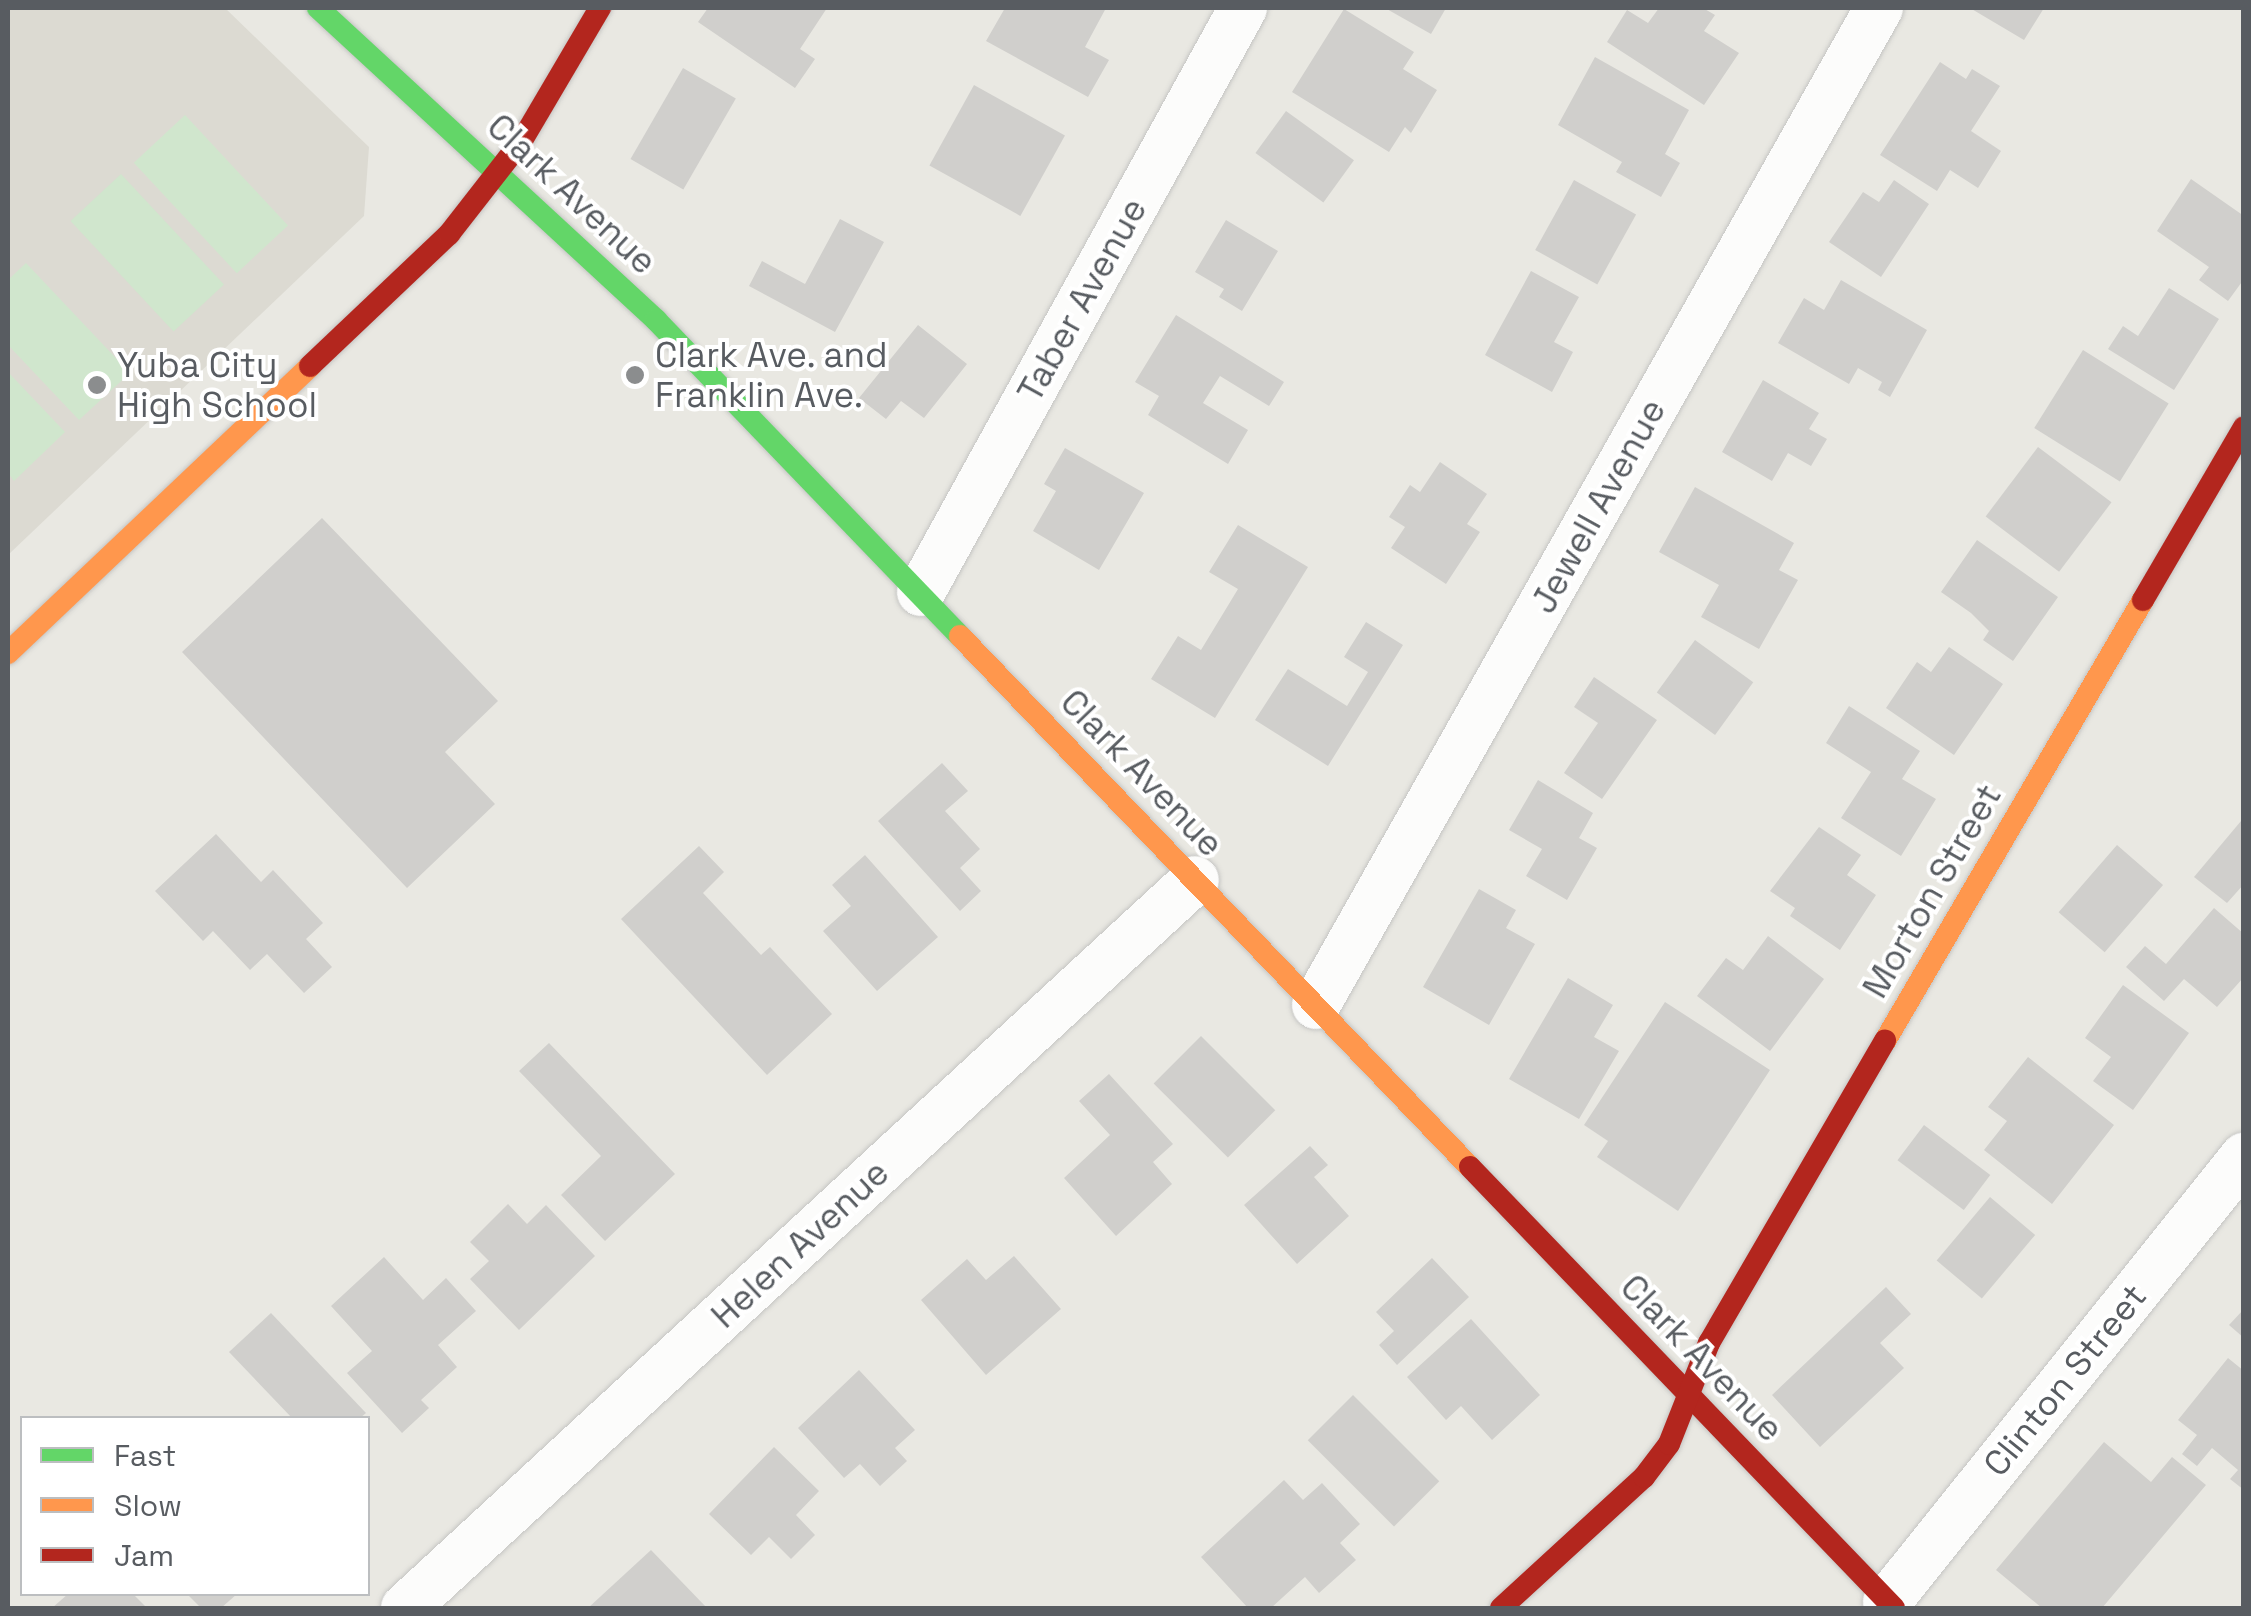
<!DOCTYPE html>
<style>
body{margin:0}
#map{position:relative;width:2251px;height:1616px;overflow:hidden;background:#e9e8e2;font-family:"Space Grotesk",sans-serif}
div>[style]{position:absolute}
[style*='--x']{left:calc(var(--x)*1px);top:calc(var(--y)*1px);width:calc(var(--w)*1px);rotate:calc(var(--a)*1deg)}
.education>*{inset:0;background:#dcdad2}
.green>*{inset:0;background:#d0e6cd;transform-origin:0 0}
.building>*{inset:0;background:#d0cfcc;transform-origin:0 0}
.roads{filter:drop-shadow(0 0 2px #c5c5c3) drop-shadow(0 0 2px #c5c5c3)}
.street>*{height:48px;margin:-24px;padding:0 24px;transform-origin:24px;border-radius:24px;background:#fcfcfb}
.fast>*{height:22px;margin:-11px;padding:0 11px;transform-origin:11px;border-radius:11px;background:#63d668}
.slow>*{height:22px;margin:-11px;padding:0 11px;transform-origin:11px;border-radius:11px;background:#ff974d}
.jam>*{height:22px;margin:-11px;padding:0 11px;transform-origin:11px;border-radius:11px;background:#b3261e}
.dots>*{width:28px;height:28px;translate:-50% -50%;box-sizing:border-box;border:5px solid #fff;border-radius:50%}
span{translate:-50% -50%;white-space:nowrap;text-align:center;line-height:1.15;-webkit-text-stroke:8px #fff;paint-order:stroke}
.street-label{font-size:35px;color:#585c61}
.poi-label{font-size:35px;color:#585c61}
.left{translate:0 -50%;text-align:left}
.frame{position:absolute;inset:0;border:10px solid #585c61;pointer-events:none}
.legend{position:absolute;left:20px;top:1416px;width:350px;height:180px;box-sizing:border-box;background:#fff;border:2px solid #bcbec0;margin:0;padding:12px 18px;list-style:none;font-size:30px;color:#585c61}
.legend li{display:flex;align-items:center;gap:20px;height:50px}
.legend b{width:50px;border:2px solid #bcbec0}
</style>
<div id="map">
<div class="education">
<div style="clip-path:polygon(8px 8px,225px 8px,369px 147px,364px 216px,8px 555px)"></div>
</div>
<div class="green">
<div style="left:185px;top:115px;width:151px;height:70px;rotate:47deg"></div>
<div style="left:121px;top:174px;width:151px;height:69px;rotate:47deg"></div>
<div style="clip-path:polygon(26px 263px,130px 373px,79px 420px,8px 345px,8px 280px)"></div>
<div style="clip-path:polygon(8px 372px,65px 432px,14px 481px,8px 473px)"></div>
</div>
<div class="building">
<div style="clip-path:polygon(708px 8px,827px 8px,800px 49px,815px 59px,795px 88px,698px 22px)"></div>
<div style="clip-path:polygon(1005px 8px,1106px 8px,1085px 47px,1109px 60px,1088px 97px,986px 41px)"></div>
<div style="clip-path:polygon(1385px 8px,1446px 8px,1431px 34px)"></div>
<div style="clip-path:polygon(1659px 8px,1703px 8px,1715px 15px,1704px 31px,1739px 53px,1704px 105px,1607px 42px,1627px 10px,1648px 23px)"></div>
<div style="clip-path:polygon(1970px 8px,2044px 8px,2024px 40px)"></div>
<div style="clip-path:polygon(1344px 9px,1414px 52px,1403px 69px,1437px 90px,1411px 133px,1405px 127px,1389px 152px,1292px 92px)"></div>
<div style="clip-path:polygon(1595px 57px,1689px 110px,1665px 154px,1680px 163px,1661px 197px,1616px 172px,1622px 162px,1558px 125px)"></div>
<div style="clip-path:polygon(1940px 62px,1966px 79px,1972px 69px,2000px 86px,1971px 131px,2001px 151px,1978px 188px,1950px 170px,1937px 191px,1880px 155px)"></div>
<div style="left:683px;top:68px;width:61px;height:105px;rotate:30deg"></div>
<div style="left:974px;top:85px;width:104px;height:92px;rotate:29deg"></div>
<div style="left:1286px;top:111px;width:84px;height:52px;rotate:36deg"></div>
<div style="clip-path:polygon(2191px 179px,2244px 216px,2244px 279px,2228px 301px,2199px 280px,2209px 267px,2157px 231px)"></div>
<div style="left:1574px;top:180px;width:71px;height:80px;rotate:29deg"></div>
<div style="clip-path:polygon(1894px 180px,1929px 204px,1881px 277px,1829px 242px,1863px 192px,1879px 202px)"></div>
<div style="clip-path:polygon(840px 219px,884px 242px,835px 332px,749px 286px,762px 261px,805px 284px)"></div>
<div style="clip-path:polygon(1226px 220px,1278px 251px,1242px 311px,1219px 297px,1224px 289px,1195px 272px)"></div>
<div style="clip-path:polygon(1531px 271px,1579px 297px,1554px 342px,1573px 352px,1552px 392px,1485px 355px)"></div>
<div style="clip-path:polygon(1841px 280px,1927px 330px,1890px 397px,1878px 390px,1882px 382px,1858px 368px,1849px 384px,1778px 343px,1804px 298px,1824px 310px)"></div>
<div style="clip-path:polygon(2169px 288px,2219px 319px,2174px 390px,2108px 349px,2123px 326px,2138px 336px)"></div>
<div style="clip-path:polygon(1176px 315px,1284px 382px,1269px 406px,1220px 376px,1203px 403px,1248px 430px,1228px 464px,1148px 415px,1159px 396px,1135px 382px)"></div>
<div style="clip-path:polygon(918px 325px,967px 364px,924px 418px,901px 401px,886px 419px,859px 398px)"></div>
<div style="left:2083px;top:350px;width:101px;height:92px;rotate:32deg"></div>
<div style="clip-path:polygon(1763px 380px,1819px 413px,1809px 429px,1827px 439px,1811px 466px,1788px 453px,1772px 481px,1722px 452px)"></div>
<div style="left:2038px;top:447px;width:92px;height:87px;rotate:37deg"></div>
<div style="clip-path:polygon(1065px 448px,1144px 493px,1099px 570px,1033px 531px,1056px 491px,1044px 484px)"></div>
<div style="clip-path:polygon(1440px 462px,1487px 494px,1467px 524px,1480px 532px,1446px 584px,1391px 548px,1405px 527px,1389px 517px,1410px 485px,1420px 492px)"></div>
<div style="clip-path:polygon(1695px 487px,1794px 543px,1779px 570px,1798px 580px,1759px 649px,1701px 617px,1719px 585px,1659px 552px)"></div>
<div style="clip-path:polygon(322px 518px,498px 701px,445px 752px,495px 804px,407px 888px,182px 652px)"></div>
<div style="clip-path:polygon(1238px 525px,1308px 567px,1215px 718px,1151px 679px,1178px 636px,1201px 650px,1238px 589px,1209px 572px)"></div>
<div style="clip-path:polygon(1977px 540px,2058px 597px,2013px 661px,1983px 640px,1989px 631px,1971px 613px,1941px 592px)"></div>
<div style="clip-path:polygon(1366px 622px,1403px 645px,1328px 766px,1255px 720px,1288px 669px,1347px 706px,1368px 672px,1344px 657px)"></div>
<div style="left:1695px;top:640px;width:72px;height:65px;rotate:36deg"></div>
<div style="clip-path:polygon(1949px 647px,2003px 684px,1954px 755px,1886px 708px,1917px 662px,1931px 672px)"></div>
<div style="clip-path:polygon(1594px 677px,1657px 720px,1602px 799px,1564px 773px,1598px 723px,1574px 707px)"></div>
<div style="clip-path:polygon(1849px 706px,1920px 751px,1902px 779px,1936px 799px,1901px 856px,1841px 818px,1871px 772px,1826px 743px)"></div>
<div style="clip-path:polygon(942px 763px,968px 791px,945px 811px,980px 849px,960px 868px,981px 891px,960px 911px,878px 821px)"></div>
<div style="clip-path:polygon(1538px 780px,1593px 813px,1579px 838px,1597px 848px,1567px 900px,1526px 876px,1542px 849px,1509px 830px)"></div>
<div style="clip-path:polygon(2241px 821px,2244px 884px,2227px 903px,2194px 877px)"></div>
<div style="clip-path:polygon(1819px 827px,1861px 855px,1847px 875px,1876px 895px,1840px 950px,1790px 916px,1795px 908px,1770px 891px)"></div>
<div style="clip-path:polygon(216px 834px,261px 882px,273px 870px,323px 923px,306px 939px,332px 967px,304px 993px,267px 954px,250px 970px,213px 931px,203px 941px,155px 891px)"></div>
<div style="left:2117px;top:845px;width:61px;height:89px;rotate:41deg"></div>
<div style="clip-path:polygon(699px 846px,724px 872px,703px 893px,761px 955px,770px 947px,832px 1014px,767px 1075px,621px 919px)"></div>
<div style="clip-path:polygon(865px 855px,938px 937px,877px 991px,823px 931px,851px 906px,832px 885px)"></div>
<div style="clip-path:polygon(1479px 889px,1516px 910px,1506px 928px,1535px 944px,1489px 1025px,1423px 987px)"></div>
<div style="clip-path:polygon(2214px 908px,2244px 934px,2244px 977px,2217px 1007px,2184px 979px,2164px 1001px,2126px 967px,2145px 946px,2166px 964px)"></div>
<div style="clip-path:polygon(1768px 936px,1824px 979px,1770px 1051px,1697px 996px,1726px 958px,1743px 970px)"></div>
<div style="clip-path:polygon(1568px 978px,1613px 1005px,1594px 1037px,1619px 1051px,1579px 1119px,1509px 1079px)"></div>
<div style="clip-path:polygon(2123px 985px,2189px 1033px,2133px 1110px,2093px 1081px,2111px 1057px,2085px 1038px)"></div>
<div style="clip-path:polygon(1665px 1002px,1770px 1070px,1678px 1211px,1597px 1157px,1608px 1141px,1584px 1125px)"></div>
<div style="left:1201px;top:1036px;width:105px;height:67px;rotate:45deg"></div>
<div style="clip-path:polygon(549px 1043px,675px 1174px,605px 1241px,561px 1195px,601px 1156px,519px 1071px)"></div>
<div style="clip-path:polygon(2028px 1057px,2114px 1125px,2052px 1204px,1984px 1150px,2007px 1121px,1988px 1107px)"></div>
<div style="clip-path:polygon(1109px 1074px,1173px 1144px,1153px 1162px,1172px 1184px,1116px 1236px,1064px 1178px,1110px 1135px,1079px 1101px)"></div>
<div style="left:1924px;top:1125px;width:83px;height:44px;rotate:37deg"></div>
<div style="clip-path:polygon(1310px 1146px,1328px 1165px,1314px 1177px,1349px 1216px,1297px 1264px,1244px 1205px)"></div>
<div style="left:1990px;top:1197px;width:59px;height:83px;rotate:40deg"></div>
<div style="clip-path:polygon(508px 1204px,527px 1224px,546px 1205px,595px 1256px,519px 1330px,470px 1279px,489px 1261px,470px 1242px)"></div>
<div style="clip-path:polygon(1014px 1256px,1061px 1309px,986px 1375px,921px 1300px,967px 1259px,986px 1280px)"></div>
<div style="clip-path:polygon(384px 1257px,423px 1300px,446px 1278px,476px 1311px,438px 1345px,457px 1367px,421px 1400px,429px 1408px,402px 1433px,347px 1373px,372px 1351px,331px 1306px)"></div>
<div style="clip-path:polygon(1432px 1258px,1469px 1297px,1397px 1365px,1379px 1345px,1394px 1331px,1376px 1312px)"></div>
<div style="clip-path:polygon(1886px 1287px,1911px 1314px,1880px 1343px,1904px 1368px,1820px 1447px,1772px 1395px)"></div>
<div style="clip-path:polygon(2244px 1309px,2244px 1338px,2229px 1325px)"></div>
<div style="clip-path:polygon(271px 1313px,366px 1413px,360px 1418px,292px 1418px,229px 1352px)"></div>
<div style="clip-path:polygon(1471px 1319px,1540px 1395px,1492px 1440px,1461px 1406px,1446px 1420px,1407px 1377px)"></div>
<div style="clip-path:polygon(2228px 1358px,2244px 1371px,2244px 1490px,2230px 1479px,2238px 1470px,2212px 1448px,2197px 1466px,2182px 1454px,2197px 1435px,2178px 1420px)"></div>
<div style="clip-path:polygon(859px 1370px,915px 1430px,895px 1448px,907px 1461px,880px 1486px,860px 1464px,844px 1478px,798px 1428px)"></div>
<div style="left:1353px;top:1395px;width:122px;height:64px;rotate:45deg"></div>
<div style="clip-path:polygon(2104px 1442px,2151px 1482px,2172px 1457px,2206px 1485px,2102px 1608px,2042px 1608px,1996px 1570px)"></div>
<div style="clip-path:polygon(774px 1447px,819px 1491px,796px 1515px,815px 1535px,791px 1559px,769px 1537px,751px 1555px,709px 1514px)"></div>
<div style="clip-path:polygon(1284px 1480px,1303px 1500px,1322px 1483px,1360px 1524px,1340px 1543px,1356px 1560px,1319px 1593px,1305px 1577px,1271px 1608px,1248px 1608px,1201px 1557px)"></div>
<div style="clip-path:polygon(651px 1550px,707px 1608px,588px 1608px)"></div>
<div style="clip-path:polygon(68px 1594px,133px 1594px,147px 1608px,52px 1608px)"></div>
<div style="clip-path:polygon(187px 1594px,237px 1594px,221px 1608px,201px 1608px)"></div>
</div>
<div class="roads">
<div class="street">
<div style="--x:921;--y:592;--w:667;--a:-61.13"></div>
<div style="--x:1316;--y:1005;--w:1145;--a:-60.55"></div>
<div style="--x:1887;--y:1602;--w:571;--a:-51.26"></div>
<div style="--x:405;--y:1608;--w:1074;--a:-42.66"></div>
</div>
<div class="fast">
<div style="--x:318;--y:8;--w:460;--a:42.7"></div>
<div style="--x:656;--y:320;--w:438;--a:46.1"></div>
</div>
<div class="slow">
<div style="--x:960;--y:636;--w:736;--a:46.16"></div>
<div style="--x:8;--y:653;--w:417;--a:-43.5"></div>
<div style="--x:1885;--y:1041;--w:511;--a:-59.67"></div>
</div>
<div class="jam">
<div style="--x:310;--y:366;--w:192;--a:-43.5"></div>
<div style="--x:449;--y:234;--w:117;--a:-52"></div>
<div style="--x:521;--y:142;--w:156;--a:-59.5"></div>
<div style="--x:2143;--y:600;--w:200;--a:-59.7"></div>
<div style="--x:1470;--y:1167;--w:612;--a:46.13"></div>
<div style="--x:1501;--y:1608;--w:194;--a:-42.5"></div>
<div style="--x:1644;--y:1477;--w:41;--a:-52.9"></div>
<div style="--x:1669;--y:1444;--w:109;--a:-68.4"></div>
<div style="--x:1709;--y:1343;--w:350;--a:-59.8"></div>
</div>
</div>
<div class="dots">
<div style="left:635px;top:375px;background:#8b8d8e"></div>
<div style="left:97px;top:385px;background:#8b8d8e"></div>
</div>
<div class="street-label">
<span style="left:572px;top:194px;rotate:43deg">Clark Avenue</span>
<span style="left:1082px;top:300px;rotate:-61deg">Taber Avenue</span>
<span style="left:1598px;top:506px;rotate:-61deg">Jewell Avenue</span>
<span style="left:1142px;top:773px;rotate:46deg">Clark Avenue</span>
<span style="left:1932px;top:891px;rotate:-60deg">Morton Street</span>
<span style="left:800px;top:1244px;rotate:-43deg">Helen Avenue</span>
<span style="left:1702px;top:1358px;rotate:46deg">Clark Avenue</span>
<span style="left:2065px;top:1380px;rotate:-51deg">Clinton Street</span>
</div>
<div class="poi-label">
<span class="left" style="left:655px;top:375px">Clark Ave. and<br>Franklin Ave.</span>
<span class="left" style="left:117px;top:385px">Yuba City<br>High School</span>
</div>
<div class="frame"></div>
<ul class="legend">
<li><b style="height:12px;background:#63d668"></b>Fast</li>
<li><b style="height:12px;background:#ff974d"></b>Slow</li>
<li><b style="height:12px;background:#b3261e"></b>Jam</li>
</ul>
</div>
